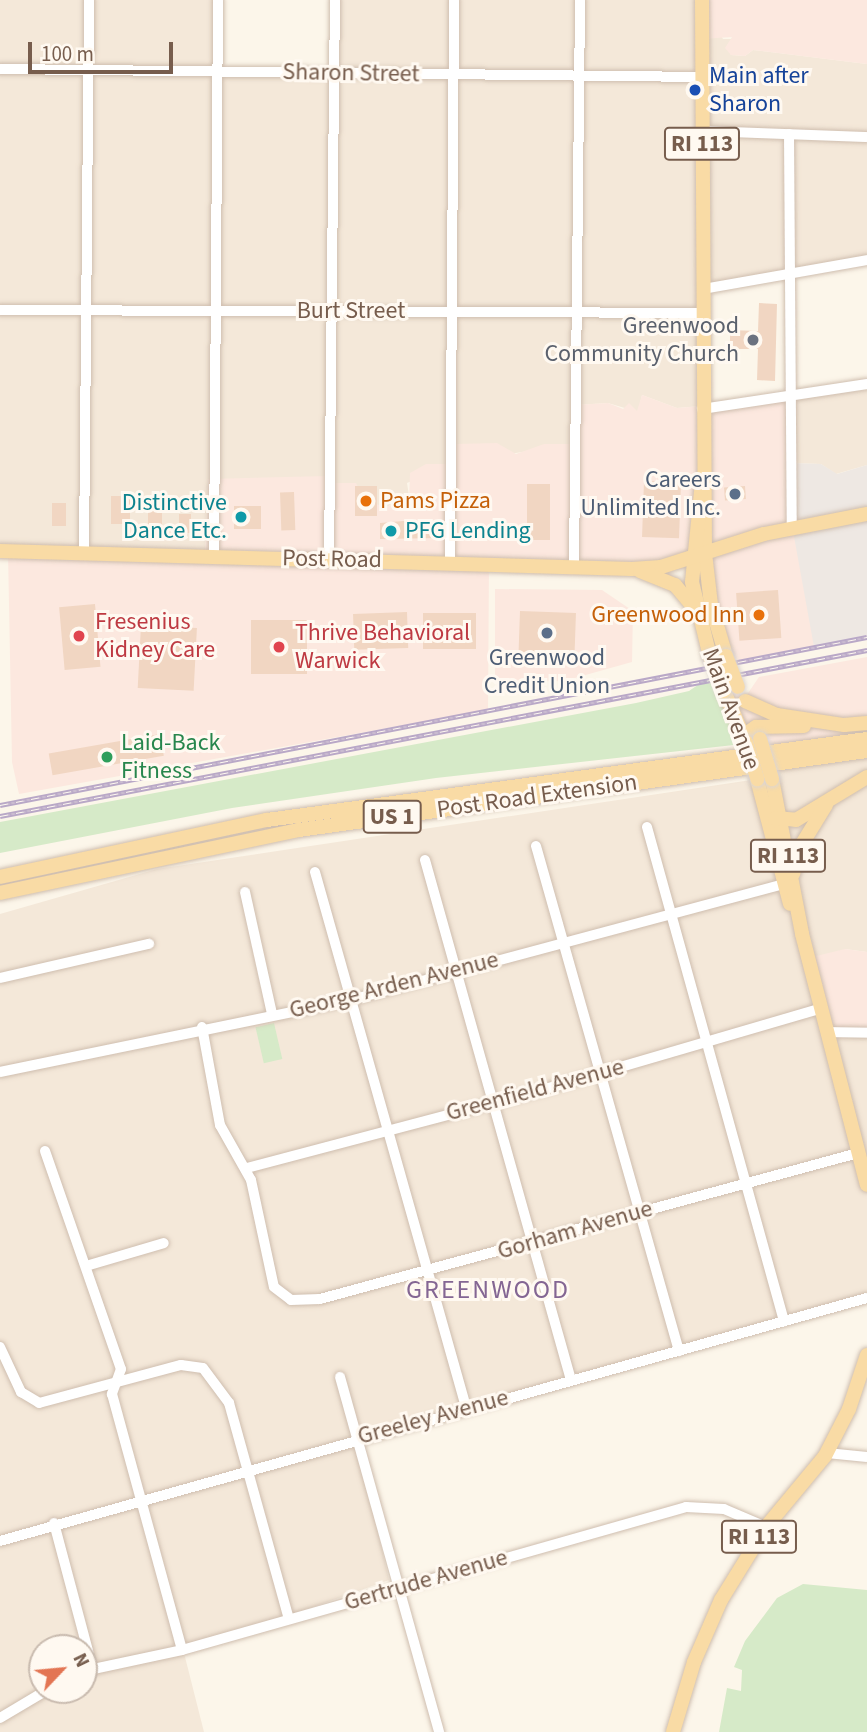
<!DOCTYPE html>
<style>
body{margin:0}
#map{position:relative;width:867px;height:1732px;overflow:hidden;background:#fcf6ea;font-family:"Source Sans 3",sans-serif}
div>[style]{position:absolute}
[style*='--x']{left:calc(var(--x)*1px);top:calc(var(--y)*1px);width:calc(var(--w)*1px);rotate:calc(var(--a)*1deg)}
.residential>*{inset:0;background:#f4e8d9}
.commercial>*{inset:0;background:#fce8df}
.industrial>*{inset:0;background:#eee8e3}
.green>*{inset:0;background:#d6eac8;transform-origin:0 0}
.building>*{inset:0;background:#f1d6c2;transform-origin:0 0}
.roads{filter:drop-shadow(0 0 2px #cfbeaf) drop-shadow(0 0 2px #cfbeaf)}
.minor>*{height:10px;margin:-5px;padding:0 5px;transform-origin:5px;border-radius:5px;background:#fff}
.major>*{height:14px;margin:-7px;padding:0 7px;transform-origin:7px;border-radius:7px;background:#f9dba5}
.rail>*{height:5px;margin-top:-2.5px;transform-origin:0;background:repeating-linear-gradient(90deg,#fff9f1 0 8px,#b9a8c7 0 16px);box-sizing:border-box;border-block:2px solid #b9a8c7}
.bridges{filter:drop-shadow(0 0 2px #dcd5d1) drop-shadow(0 0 2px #dcd5d1)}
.major-bridge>*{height:14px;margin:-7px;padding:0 7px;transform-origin:7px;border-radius:7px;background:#f9dba5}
.dots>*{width:19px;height:19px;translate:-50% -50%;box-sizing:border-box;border:4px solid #fff9f1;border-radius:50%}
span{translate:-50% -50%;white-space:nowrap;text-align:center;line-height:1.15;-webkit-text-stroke:6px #fff9f1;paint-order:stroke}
.shield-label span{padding:2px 5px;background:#fff9f1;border:2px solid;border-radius:5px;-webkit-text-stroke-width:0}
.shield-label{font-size:23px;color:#775d4d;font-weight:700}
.street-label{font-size:24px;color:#775d4d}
.transit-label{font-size:24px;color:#164399}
.left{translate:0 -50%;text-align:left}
.worship-label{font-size:24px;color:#5b616d}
.right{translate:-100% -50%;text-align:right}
.service-label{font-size:24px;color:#4e5e75}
.food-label{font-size:24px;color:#c56008}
.culture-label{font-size:24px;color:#0d838f}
.health-label{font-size:24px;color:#be3a42}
.leisure-label{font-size:24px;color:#27864d}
.neighbourhood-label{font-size:26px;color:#846693;letter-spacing:2px}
.north{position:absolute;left:28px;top:1634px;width:70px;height:70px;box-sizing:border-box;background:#fff9f1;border:2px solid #c9bbaf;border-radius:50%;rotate:64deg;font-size:19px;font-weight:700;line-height:28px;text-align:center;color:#775d4d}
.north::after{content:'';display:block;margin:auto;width:24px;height:32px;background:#e37553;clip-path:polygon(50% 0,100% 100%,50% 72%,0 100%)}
.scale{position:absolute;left:28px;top:42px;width:145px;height:32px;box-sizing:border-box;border:4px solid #775d4d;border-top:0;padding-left:9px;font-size:21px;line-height:24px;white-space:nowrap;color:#775d4d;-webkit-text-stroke:5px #fff9f1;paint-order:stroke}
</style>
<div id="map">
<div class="residential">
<div style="clip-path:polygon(0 0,215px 0,213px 71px,335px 74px,336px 0,700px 0,723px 39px,735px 39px,727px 45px,731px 55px,745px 56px,753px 50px,867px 64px,867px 263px,704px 289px,701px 406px,677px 408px,642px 395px,638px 412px,608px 403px,576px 405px,572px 444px,453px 463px,407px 483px,410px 502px,404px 497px,385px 508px,208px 479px,205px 553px,0 552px)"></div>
<div style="clip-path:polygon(867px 390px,867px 465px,836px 474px,821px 464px,793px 463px,791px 399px)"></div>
<div style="clip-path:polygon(evenodd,867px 751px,867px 952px,845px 949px,867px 1032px,867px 1298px,357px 1442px,389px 1580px,184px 1653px,204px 1732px,0 1732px,0 914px,157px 869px,751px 780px,751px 769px,867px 751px,42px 1648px,84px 1648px,84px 1690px,42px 1690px,42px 1648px)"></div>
</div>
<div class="commercial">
<div style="clip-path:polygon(700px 0,867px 0,867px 64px,753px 50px,745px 56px,731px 55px,725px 48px,732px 37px,701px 39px)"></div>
<div style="clip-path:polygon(642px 395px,677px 408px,789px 399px,814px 647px,743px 661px,725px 674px,702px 629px,686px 568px,639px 575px,489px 562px,488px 710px,19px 794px,12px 762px,8px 552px,205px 553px,208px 479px,329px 476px,333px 483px,356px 483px,364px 498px,385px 508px,405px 497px,409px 501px,410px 473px,426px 464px,451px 464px,455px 444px,497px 443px,516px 454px,544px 444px,572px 444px,575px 405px,608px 403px,623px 409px,629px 403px,637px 411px)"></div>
<div style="clip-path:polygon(495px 589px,602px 590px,633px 611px,632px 662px,564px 681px,495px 682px)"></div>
<div style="clip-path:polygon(867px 657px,867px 751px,749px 762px,722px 692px,735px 689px,744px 699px,759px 677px)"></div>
<div style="clip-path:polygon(845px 949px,867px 952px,867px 1032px,825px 1029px,804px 959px)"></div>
</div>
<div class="industrial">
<div style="clip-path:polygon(793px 463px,821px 464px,837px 474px,867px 465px,867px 638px,814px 647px,793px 531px)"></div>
</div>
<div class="green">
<div style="clip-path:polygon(708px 678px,721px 692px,743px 744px,436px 778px,232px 808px,0 853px,0 822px,636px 703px,689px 691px)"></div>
<div style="left:274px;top:1023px;width:37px;height:19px;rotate:77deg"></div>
<div style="clip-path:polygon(803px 1584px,867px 1590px,867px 1732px,719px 1732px,727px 1688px,741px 1691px,742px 1670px,734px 1667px,745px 1641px,777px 1598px)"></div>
</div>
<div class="building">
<div style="clip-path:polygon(759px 303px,777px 304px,775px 381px,757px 380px,758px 349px,730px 349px,730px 330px,758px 331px)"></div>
<div style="left:644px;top:481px;width:37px;height:56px;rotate:2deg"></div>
<div style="left:527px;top:484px;width:23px;height:56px"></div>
<div style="left:355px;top:486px;width:22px;height:30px"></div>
<div style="left:745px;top:486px;width:13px;height:21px;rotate:86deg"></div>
<div style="left:294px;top:492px;width:38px;height:14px;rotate:88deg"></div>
<div style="left:111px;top:496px;width:19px;height:28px"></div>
<div style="left:52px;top:503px;width:14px;height:23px"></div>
<div style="left:234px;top:506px;width:27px;height:23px"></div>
<div style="left:148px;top:511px;width:14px;height:16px"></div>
<div style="left:179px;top:514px;width:12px;height:19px"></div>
<div style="clip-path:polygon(415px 520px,442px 521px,441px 538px,380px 539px,380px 523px)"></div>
<div style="left:778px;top:590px;width:48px;height:42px;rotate:86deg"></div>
<div style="left:95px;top:604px;width:63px;height:36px;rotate:85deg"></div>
<div style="left:520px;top:611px;width:56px;height:43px;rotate:2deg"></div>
<div style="left:407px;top:612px;width:36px;height:54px;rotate:88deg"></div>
<div style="left:423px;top:613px;width:53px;height:36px"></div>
<div style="left:251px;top:620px;width:56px;height:54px"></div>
<div style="left:141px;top:625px;width:56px;height:63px;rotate:3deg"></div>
<div style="left:160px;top:734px;width:22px;height:113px;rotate:80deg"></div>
</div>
<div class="roads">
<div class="minor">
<div style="--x:0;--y:69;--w:702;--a:0.65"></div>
<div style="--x:702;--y:131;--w:165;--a:2.1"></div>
<div style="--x:789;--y:134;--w:394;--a:89.6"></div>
<div style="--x:703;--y:289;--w:167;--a:-10"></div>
<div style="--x:0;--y:310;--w:703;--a:0.24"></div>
<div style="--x:702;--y:409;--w:167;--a:-8.6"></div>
<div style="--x:84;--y:553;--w:553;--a:-89.48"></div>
<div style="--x:214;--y:556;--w:556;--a:-89.59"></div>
<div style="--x:329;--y:559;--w:559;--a:-89.39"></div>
<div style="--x:450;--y:562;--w:562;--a:-89.59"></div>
<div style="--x:574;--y:567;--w:567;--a:-89.39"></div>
<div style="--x:647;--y:827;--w:513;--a:74.5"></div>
<div style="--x:536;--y:846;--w:525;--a:74.19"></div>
<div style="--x:425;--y:860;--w:540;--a:74.32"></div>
<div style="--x:315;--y:872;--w:556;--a:74.24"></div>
<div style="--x:245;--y:892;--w:125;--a:77.5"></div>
<div style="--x:0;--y:978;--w:153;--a:-12.9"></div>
<div style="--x:202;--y:1027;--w:100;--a:79.6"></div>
<div style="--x:220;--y:1125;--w:63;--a:60.6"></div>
<div style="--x:251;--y:1180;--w:109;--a:77.9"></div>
<div style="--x:274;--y:1287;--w:21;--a:37"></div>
<div style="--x:291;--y:1300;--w:29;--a:-2"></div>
<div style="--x:320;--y:1299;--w:557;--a:-15.18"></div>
<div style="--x:828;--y:1032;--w:39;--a:1"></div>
<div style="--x:0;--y:1072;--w:358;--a:-11.6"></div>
<div style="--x:351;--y:1000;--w:448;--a:-15"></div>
<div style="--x:45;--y:1151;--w:231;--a:70.8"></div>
<div style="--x:121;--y:1369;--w:27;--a:110"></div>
<div style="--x:112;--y:1394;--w:265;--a:74.7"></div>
<div style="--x:247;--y:1168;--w:305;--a:-14.8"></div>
<div style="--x:542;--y:1090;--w:292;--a:-16.3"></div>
<div style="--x:86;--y:1266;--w:81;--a:-16.4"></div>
<div style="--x:0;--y:1347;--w:50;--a:65"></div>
<div style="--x:21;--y:1392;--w:21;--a:31"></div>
<div style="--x:39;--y:1403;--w:147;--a:-15"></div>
<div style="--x:181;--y:1365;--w:22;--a:8"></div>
<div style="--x:203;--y:1368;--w:44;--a:53.4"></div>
<div style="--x:229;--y:1403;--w:224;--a:74.5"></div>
<div style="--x:340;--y:1377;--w:369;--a:74.4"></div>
<div style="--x:827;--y:1453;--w:40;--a:5.7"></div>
<div style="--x:54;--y:1523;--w:152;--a:75.1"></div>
<div style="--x:0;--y:1541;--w:900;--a:-15.66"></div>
<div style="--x:84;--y:1671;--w:100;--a:-12.1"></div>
<div style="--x:182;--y:1650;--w:524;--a:-15.84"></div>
<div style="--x:686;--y:1507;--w:38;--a:3"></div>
<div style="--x:724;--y:1509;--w:46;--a:23.2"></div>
<div style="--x:0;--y:1718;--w:55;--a:-30.8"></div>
</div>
<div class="major">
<div style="--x:702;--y:0;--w:553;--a:89.69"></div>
<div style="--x:705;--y:553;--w:52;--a:83.4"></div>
<div style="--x:711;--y:605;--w:53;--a:73.6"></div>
<div style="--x:702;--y:482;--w:100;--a:95.7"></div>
<div style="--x:692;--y:582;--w:77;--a:76.5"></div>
<div style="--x:0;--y:551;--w:632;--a:1.63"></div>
<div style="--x:632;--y:569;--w:29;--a:-4"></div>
<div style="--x:661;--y:567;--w:108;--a:-17.8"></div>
<div style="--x:764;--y:534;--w:105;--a:-11"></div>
<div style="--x:640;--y:571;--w:38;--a:22"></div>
<div style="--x:675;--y:585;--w:30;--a:50"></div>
<div style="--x:724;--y:691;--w:56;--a:66.7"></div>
<div style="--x:745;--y:701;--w:35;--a:24"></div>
<div style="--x:777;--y:715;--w:68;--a:8.5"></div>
<div style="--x:844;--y:725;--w:23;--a:-5"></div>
<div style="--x:743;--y:736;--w:16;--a:-35"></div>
<div style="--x:756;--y:727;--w:48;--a:-1.2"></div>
<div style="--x:757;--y:779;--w:129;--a:75.2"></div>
<div style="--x:772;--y:779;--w:158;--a:79"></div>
<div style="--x:802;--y:934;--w:259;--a:75.5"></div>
<div style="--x:775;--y:818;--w:21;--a:5"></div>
<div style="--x:796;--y:820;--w:83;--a:-31.2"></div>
<div style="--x:793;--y:874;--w:31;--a:-73"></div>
<div style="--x:802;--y:844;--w:46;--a:-58.4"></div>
<div style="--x:0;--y:877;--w:273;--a:-12.1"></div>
<div style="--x:267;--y:820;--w:605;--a:-7.69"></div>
<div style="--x:0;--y:893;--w:306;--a:-11.9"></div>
<div style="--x:299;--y:830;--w:573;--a:-7.92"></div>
<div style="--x:673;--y:1732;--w:73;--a:-73.3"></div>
<div style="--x:694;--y:1662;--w:68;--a:-66.5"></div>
<div style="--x:721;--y:1600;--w:86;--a:-58.3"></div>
<div style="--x:766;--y:1527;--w:92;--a:-50.3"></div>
<div style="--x:825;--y:1456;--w:53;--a:-62.9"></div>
<div style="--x:849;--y:1409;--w:57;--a:-71.6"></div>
</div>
</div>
<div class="rail">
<div style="--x:0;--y:805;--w:883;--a:-10.97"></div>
<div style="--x:0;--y:816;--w:883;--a:-10.84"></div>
</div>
<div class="bridges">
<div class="major-bridge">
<div style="--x:726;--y:656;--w:33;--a:69"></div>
<div style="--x:710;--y:657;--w:37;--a:68"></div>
<div style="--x:760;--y:739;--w:42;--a:73.3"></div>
<div style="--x:746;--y:742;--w:39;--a:73"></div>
</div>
</div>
<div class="dots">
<div style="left:695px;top:90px;background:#1a4fb4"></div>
<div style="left:753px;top:340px;background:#6b7280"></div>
<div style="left:735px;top:494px;background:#5c6f8a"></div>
<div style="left:366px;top:501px;background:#e8710a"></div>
<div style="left:241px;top:517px;background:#0f9aa8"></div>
<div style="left:391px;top:531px;background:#0f9aa8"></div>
<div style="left:759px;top:615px;background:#e8710a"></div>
<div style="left:547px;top:633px;background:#5c6f8a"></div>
<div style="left:79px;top:636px;background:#e0444e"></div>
<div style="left:279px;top:647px;background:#e0444e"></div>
<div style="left:107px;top:757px;background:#2e9e5b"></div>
</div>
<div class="shield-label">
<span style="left:702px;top:144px">RI 113</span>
<span style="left:392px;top:817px">US 1</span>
<span style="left:788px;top:856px">RI 113</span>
<span style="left:759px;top:1537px">RI 113</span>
</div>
<div class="street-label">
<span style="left:351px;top:73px;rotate:1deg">Sharon Street</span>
<span style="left:351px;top:311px">Burt Street</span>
<span style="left:332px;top:559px;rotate:1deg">Post Road</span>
<span style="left:731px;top:709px;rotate:70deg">Main Avenue</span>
<span style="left:537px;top:796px;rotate:-8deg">Post Road Extension</span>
<span style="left:394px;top:985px;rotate:-14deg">George Arden Avenue</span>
<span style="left:535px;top:1090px;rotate:-15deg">Greenfield Avenue</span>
<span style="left:575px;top:1230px;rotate:-16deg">Gorham Avenue</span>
<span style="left:433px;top:1417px;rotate:-15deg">Greeley Avenue</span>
<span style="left:426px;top:1580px;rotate:-16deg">Gertrude Avenue</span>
</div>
<div class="transit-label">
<span class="left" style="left:709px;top:90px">Main after<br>Sharon</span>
</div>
<div class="worship-label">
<span class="right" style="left:739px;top:340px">Greenwood<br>Community Church</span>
</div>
<div class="service-label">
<span class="right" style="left:721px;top:494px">Careers<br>Unlimited Inc.</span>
<span style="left:547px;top:672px">Greenwood<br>Credit Union</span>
</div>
<div class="food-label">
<span class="left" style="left:380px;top:501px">Pams Pizza</span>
<span class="right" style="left:745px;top:615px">Greenwood Inn</span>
</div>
<div class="culture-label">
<span class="right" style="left:227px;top:517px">Distinctive<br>Dance Etc.</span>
<span class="left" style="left:405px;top:531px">PFG Lending</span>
</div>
<div class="health-label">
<span class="left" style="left:95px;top:636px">Fresenius<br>Kidney Care</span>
<span class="left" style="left:295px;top:647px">Thrive Behavioral<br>Warwick</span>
</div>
<div class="leisure-label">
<span class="left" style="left:121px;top:757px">Laid-Back<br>Fitness</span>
</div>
<div class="neighbourhood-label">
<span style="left:488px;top:1290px">GREENWOOD</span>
</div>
<div class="north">N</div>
<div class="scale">100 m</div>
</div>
